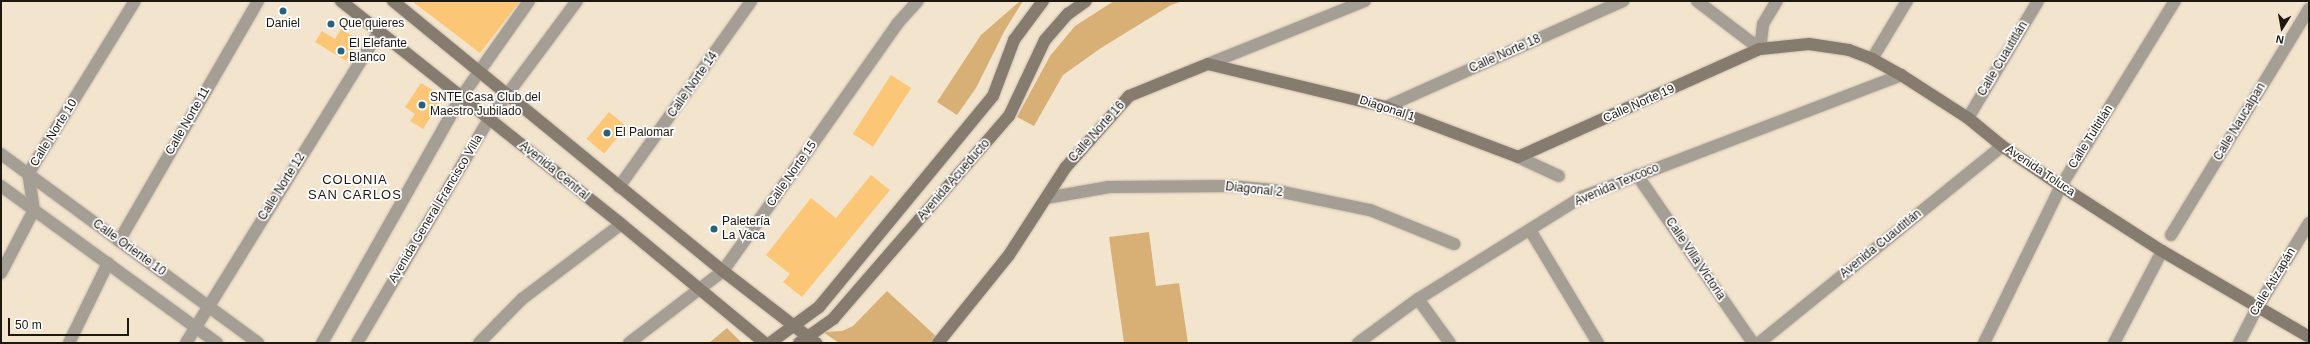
<!DOCTYPE html>
<meta charset="utf-8">
<style>
body{margin:0}
#map{position:relative;width:2310px;height:344px;overflow:hidden;background:#f3e4ce;font-family:Arial,sans-serif}
div>[style]{position:absolute}
[style*='--x']{left:calc(var(--x)*1px);top:calc(var(--y)*1px);width:calc(var(--w)*1px);rotate:calc(var(--a)*1deg)}
.green>*{inset:0;background:#d8b076}
.building>*{inset:0;background:#fbc675;transform-origin:0 0}
.roads{filter:drop-shadow(0 0 1px #ccbfac) drop-shadow(0 0 1px #ccbfac)}
.street>*{height:12px;margin:-6px;padding:0 6px;transform-origin:6px;border-radius:6px;background:#a59e95}
.secondary>*{height:12px;margin:-6px;padding:0 6px;transform-origin:6px;border-radius:6px;background:#857c6f}
.dots>*{width:11px;height:11px;translate:-50% -50%;box-sizing:border-box;border:2px solid #fff;border-radius:50%}
span{translate:-50% -50%;white-space:nowrap;text-align:center;line-height:1.15;-webkit-text-stroke:3.5px #fff;paint-order:stroke}
.poi-label{font-size:12px;color:#1c170f}
.left{translate:0 -50%;text-align:left}
.street-label{font-size:12px;color:#1c170f}
.neighbourhood-label{font-size:13px;color:#1c170f;letter-spacing:1px}
.frame{position:absolute;inset:0;border:2px solid #1c170f;pointer-events:none}
.north{position:absolute;left:2262px;top:8px;width:40px;height:40px;-webkit-text-stroke:3px #fff;paint-order:stroke;rotate:191deg;font-size:11px;font-weight:700;line-height:16px;text-align:center;color:#1c170f}
.north::after{content:'';display:block;margin:auto;width:14px;height:18px;background:#1c170f;clip-path:polygon(50% 0,100% 100%,50% 72%,0 100%)}
.scale{position:absolute;left:8px;top:318px;width:121px;height:18px;box-sizing:border-box;border:2px solid #1c170f;border-top:0;padding-left:5px;font-size:12px;line-height:14px;white-space:nowrap;color:#1c170f;-webkit-text-stroke:3px #fff;paint-order:stroke}
</style>
<div id="map">
<div class="green">
<div style="clip-path:polygon(1020px 1px,1023px 1px,1005px 30px,976px 88px,957px 115px,937px 102px,981px 35px)"></div>
<div style="clip-path:polygon(1114px 1px,1183px 1px,1171px 5px,1101px 48px,1063px 75px,1034px 126px,1017px 117px,1050px 56px,1075px 26px)"></div>
<div style="clip-path:polygon(1149px 232px,1156px 286px,1179px 283px,1188px 343px,1124px 343px,1109px 237px)"></div>
<div style="clip-path:polygon(887px 291px,939px 339px,936px 343px,839px 343px,823px 332px,842px 331px,853px 326px)"></div>
<div style="clip-path:polygon(727px 328px,742px 343px,709px 343px)"></div>
</div>
<div class="building">
<div style="clip-path:polygon(412px 1px,520px 1px,480px 53px)"></div>
<div style="clip-path:polygon(341px 29px,359px 40px,346px 61px,315px 42px,322px 31px,335px 39px)"></div>
<div style="left:891px;top:75px;width:24px;height:70px;rotate:33deg"></div>
<div style="clip-path:polygon(421px 83px,435px 91px,431px 97px,440px 102px,423px 129px,410px 121px,415px 114px,405px 107px)"></div>
<div style="left:609px;top:112px;width:23px;height:35px;rotate:40deg"></div>
<div style="clip-path:polygon(871px 175px,890px 190px,802px 297px,783px 282px,790px 274px,766px 255px,811px 198px,836px 218px)"></div>
</div>
<div class="roads">
<div class="street">
<div style="--x:1697;--y:1;--w:79;--a:37.3"></div>
<div style="--x:1760;--y:49;--w:25;--a:-83"></div>
<div style="--x:1763;--y:24;--w:27;--a:-59"></div>
<div style="--x:1872;--y:59;--w:68;--a:-58.9"></div>
<div style="--x:1208;--y:64;--w:169;--a:-21.9"></div>
<div style="--x:1386;--y:107;--w:260;--a:-24.1"></div>
<div style="--x:1968;--y:118;--w:136;--a:-59.1"></div>
<div style="--x:1;--y:154;--w:319;--a:36.3"></div>
<div style="--x:1518;--y:157;--w:45;--a:24.9"></div>
<div style="--x:1637;--y:175;--w:204;--a:55.4"></div>
<div style="--x:1;--y:186;--w:267;--a:36"></div>
<div style="--x:619;--y:187;--w:228;--a:-54.6"></div>
<div style="--x:1046;--y:198;--w:64;--a:-9.9"></div>
<div style="--x:1109;--y:187;--w:121;--a:-0.5"></div>
<div style="--x:1230;--y:186;--w:43;--a:5.3"></div>
<div style="--x:1273;--y:190;--w:99;--a:11.7"></div>
<div style="--x:1370;--y:210;--w:91;--a:22"></div>
<div style="--x:1530;--y:230;--w:132;--a:59"></div>
<div style="--x:2171;--y:235;--w:265;--a:-58.6"></div>
<div style="--x:119;--y:241;--w:277;--a:-59.9"></div>
<div style="--x:1;--y:273;--w:71;--a:-62.4"></div>
<div style="--x:34;--y:210;--w:36;--a:-99"></div>
<div style="--x:28;--y:174;--w:203;--a:-58.3"></div>
<div style="--x:1418;--y:299;--w:54;--a:54"></div>
<div style="--x:69;--y:343;--w:89;--a:-64"></div>
<div style="--x:186;--y:343;--w:366;--a:-58.2"></div>
<div style="--x:322;--y:343;--w:284;--a:-60.5"></div>
<div style="--x:462;--y:96;--w:116;--a:-54.8"></div>
<div style="--x:357;--y:343;--w:260;--a:-59.5"></div>
<div style="--x:489;--y:119;--w:147;--a:-53.3"></div>
<div style="--x:479;--y:343;--w:62;--a:-45.7"></div>
<div style="--x:522;--y:299;--w:124;--a:-37.1"></div>
<div style="--x:629;--y:343;--w:118;--a:-37.5"></div>
<div style="--x:723;--y:271;--w:302;--a:-54.8"></div>
<div style="--x:897;--y:24;--w:31;--a:-48"></div>
<div style="--x:1358;--y:343;--w:74;--a:-36.3"></div>
<div style="--x:1418;--y:299;--w:193;--a:-31.9"></div>
<div style="--x:1582;--y:197;--w:342;--a:-20.9"></div>
<div style="--x:1759;--y:343;--w:313;--a:-39"></div>
<div style="--x:1984;--y:343;--w:175;--a:-63.9"></div>
<div style="--x:2061;--y:186;--w:217;--a:-58.4"></div>
<div style="--x:2114;--y:343;--w:104;--a:-62.4"></div>
<div style="--x:2239;--y:343;--w:39;--a:-63"></div>
<div style="--x:2257;--y:308;--w:100;--a:-58.5"></div>
</div>
<div class="secondary">
<div style="--x:341;--y:1;--w:358;--a:38.5"></div>
<div style="--x:621;--y:224;--w:187;--a:39.6"></div>
<div style="--x:393;--y:1;--w:426;--a:39.3"></div>
<div style="--x:723;--y:271;--w:118;--a:37.7"></div>
<div style="--x:770;--y:343;--w:61;--a:-36.3"></div>
<div style="--x:819;--y:307;--w:273;--a:-50.5"></div>
<div style="--x:993;--y:96;--w:60;--a:-69.4"></div>
<div style="--x:1014;--y:40;--w:49;--a:-53.4"></div>
<div style="--x:799;--y:343;--w:42;--a:-35.2"></div>
<div style="--x:833;--y:319;--w:269;--a:-49.1"></div>
<div style="--x:1009;--y:116;--w:84;--a:-64.7"></div>
<div style="--x:1045;--y:40;--w:35;--a:-49"></div>
<div style="--x:1068;--y:14;--w:22;--a:-36"></div>
<div style="--x:938;--y:343;--w:113;--a:-51.1"></div>
<div style="--x:1009;--y:255;--w:105;--a:-57.1"></div>
<div style="--x:1066;--y:167;--w:95;--a:-48.4"></div>
<div style="--x:1129;--y:96;--w:85;--a:-22.1"></div>
<div style="--x:1208;--y:64;--w:183;--a:13.6"></div>
<div style="--x:1386;--y:107;--w:141;--a:20.7"></div>
<div style="--x:1518;--y:157;--w:265;--a:-24.1"></div>
<div style="--x:1760;--y:49;--w:49;--a:-5.8"></div>
<div style="--x:1809;--y:44;--w:40;--a:8.5"></div>
<div style="--x:1849;--y:50;--w:25;--a:21"></div>
<div style="--x:1872;--y:59;--w:33;--a:29"></div>
<div style="--x:1901;--y:75;--w:80;--a:32.7"></div>
<div style="--x:1968;--y:118;--w:44;--a:39.5"></div>
<div style="--x:2002;--y:146;--w:71;--a:34.1"></div>
<div style="--x:2061;--y:186;--w:120;--a:32.8"></div>
<div style="--x:2162;--y:251;--w:170;--a:30.3"></div>
</div>
</div>
<div class="dots">
<div style="left:283px;top:11px;background:#26637a"></div>
<div style="left:331px;top:24px;background:#26637a"></div>
<div style="left:341px;top:51px;background:#26637a"></div>
<div style="left:422px;top:105px;background:#26637a"></div>
<div style="left:607px;top:133px;background:#26637a"></div>
<div style="left:714px;top:229px;background:#26637a"></div>
</div>
<div class="poi-label">
<span style="left:283px;top:24px">Daniel</span>
<span class="left" style="left:339px;top:24px">Que quieres</span>
<span class="left" style="left:349px;top:51px">El Elefante<br>Blanco</span>
<span class="left" style="left:430px;top:105px">SNTE Casa Club del<br>Maestro Jubilado</span>
<span class="left" style="left:615px;top:133px">El Palomar</span>
<span class="left" style="left:722px;top:229px">Paletería<br>La Vaca</span>
</div>
<div class="street-label">
<span style="left:1505px;top:54px;rotate:-24deg">Calle Norte 18</span>
<span style="left:2003px;top:59px;rotate:-59deg">Calle Cuautitlán</span>
<span style="left:693px;top:85px;rotate:-55deg">Calle Norte 14</span>
<span style="left:1639px;top:104px;rotate:-24deg">Calle Norte 19</span>
<span style="left:1387px;top:109px;rotate:18deg">Diagonal 1</span>
<span style="left:188px;top:121px;rotate:-60deg">Calle Norte 11</span>
<span style="left:2240px;top:122px;rotate:-59deg">Calle Naucalpan</span>
<span style="left:1097px;top:132px;rotate:-48deg">Calle Norte 16</span>
<span style="left:54px;top:133px;rotate:-58deg">Calle Norte 10</span>
<span style="left:2091px;top:137px;rotate:-58deg">Calle Tultitlán</span>
<span style="left:554px;top:171px;rotate:39deg">Avenida Central</span>
<span style="left:2040px;top:171px;rotate:34deg">Avenida Toluca</span>
<span style="left:792px;top:174px;rotate:-55deg">Calle Norte 15</span>
<span style="left:954px;top:180px;rotate:-49deg">Avenida Acueducto</span>
<span style="left:1617px;top:185px;rotate:-23deg">Avenida Texcoco</span>
<span style="left:282px;top:187px;rotate:-58deg">Calle Norte 12</span>
<span style="left:1254px;top:190px;rotate:6deg">Diagonal 2</span>
<span style="left:436px;top:209px;rotate:-59deg">Avenida General Francisco Villa</span>
<span style="left:1881px;top:244px;rotate:-39deg">Avenida Cuautitlán</span>
<span style="left:129px;top:248px;rotate:36deg">Calle Oriente 10</span>
<span style="left:1695px;top:259px;rotate:56deg">Calle Villa Victoria</span>
<span style="left:2273px;top:282px;rotate:-59deg">Calle Atizapán</span>
</div>
<div class="neighbourhood-label">
<span style="left:355px;top:188px">COLONIA<br>SAN CARLOS</span>
</div>
<div class="frame"></div>
<div class="north">N</div>
<div class="scale">50 m</div>
</div>
